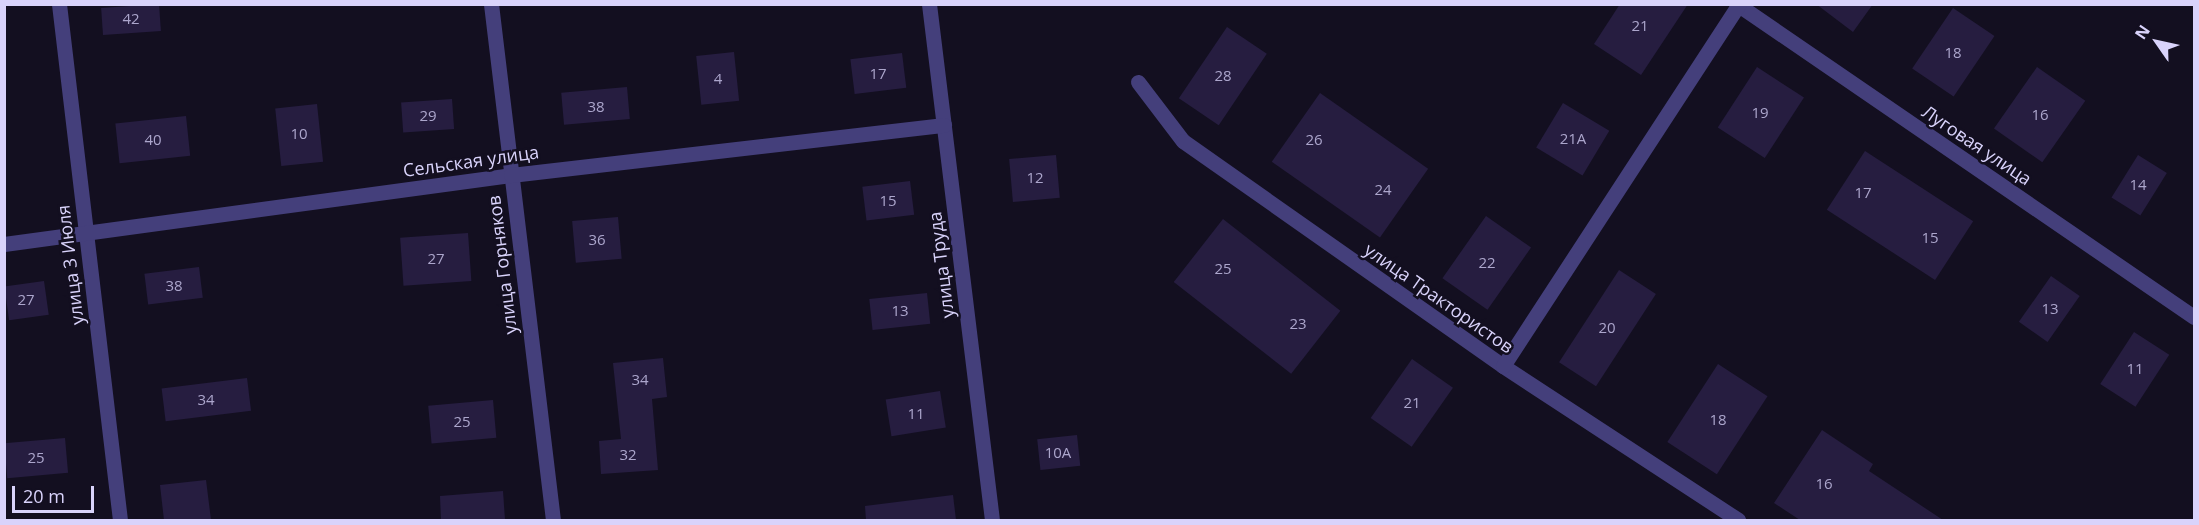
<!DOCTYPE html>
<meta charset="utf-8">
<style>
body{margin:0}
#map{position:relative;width:2199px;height:525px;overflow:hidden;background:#130f20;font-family:"Open Sans",sans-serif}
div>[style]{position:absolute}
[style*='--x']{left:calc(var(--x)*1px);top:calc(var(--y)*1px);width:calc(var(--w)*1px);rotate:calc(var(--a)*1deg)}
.building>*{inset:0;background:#261d40;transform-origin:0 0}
.minor>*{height:15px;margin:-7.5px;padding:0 7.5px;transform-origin:7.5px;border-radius:7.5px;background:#443f7b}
span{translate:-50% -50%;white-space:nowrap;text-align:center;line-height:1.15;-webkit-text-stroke:5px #130f20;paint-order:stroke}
.number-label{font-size:15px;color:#aca6cc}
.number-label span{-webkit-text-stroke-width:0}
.street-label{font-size:18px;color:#d9d3fb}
.frame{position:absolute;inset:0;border:6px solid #d9d3fb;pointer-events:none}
.north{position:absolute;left:2127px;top:12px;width:60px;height:60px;-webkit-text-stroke:4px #130f20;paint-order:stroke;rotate:304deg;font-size:16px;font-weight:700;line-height:24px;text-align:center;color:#d9d3fb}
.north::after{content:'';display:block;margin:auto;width:21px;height:27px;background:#d9d3fb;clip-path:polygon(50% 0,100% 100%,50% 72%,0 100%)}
.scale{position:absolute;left:12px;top:486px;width:82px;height:27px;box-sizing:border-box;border:3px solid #d9d3fb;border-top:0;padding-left:8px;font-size:18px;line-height:21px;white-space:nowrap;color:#d9d3fb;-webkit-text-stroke:4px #130f20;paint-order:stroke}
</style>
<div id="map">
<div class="building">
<div style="left:159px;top:4px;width:27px;height:58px;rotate:86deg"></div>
<div style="clip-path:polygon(1620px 4px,1688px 4px,1641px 75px,1594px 44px)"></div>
<div style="clip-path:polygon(1816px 4px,1873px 4px,1853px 32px)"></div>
<div style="left:1953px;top:8px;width:50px;height:73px;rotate:34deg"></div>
<div style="left:1227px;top:27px;width:48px;height:86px;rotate:34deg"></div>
<div style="left:734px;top:52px;width:49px;height:38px;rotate:84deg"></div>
<div style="left:902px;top:53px;width:35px;height:52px;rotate:83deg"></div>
<div style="left:1757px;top:67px;width:56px;height:72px;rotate:33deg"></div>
<div style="left:2037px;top:67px;width:59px;height:75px;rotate:35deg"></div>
<div style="left:627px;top:87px;width:32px;height:66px;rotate:85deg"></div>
<div style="left:1320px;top:93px;width:132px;height:84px;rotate:35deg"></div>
<div style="left:452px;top:99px;width:30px;height:51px;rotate:86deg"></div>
<div style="left:1563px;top:103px;width:54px;height:52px;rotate:31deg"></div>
<div style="left:317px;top:104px;width:58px;height:42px;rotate:84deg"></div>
<div style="left:186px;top:116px;width:40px;height:71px;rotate:84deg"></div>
<div style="left:1865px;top:151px;width:129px;height:70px;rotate:33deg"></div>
<div style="left:1056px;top:155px;width:43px;height:47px;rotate:85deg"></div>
<div style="left:2138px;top:155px;width:34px;height:50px;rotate:32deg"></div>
<div style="left:910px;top:181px;width:34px;height:48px;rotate:83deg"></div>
<div style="left:1486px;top:216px;width:55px;height:76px;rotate:35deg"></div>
<div style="left:618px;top:217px;width:42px;height:46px;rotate:85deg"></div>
<div style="left:1223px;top:219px;width:149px;height:80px;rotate:38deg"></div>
<div style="left:468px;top:233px;width:48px;height:68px;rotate:86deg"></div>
<div style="left:199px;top:267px;width:31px;height:55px;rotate:83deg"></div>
<div style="left:1619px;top:270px;width:44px;height:110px;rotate:33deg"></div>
<div style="left:2051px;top:276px;width:35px;height:56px;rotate:35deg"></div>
<div style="left:44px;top:281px;width:34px;height:40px;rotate:82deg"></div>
<div style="left:927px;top:293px;width:31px;height:58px;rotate:84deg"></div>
<div style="left:2134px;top:332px;width:42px;height:62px;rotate:33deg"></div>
<div style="clip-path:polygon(663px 358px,667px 397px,652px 399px,658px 470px,601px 474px,599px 441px,621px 439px,613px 363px)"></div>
<div style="left:1412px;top:359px;width:50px;height:72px;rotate:35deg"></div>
<div style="left:1718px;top:364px;width:59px;height:93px;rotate:33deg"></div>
<div style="left:247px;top:378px;width:33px;height:86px;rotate:83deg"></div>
<div style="left:940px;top:391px;width:37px;height:55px;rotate:81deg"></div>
<div style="left:493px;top:400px;width:38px;height:65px;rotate:85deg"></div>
<div style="clip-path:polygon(1822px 430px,1873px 464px,1869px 471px,1943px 520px,1800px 520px,1774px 503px)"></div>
<div style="left:1077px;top:435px;width:31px;height:40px;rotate:84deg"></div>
<div style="left:65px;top:438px;width:35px;height:61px;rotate:85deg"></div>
<div style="clip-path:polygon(206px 480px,211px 520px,164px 520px,160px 485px)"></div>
<div style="clip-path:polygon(503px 491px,505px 520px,441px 520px,440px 496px)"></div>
<div style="clip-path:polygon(953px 495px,956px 520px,866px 520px,865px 506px)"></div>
</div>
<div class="minor">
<div style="--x:59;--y:4;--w:520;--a:83.26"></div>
<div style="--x:491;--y:4;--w:520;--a:83.15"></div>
<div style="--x:929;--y:4;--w:520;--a:83.04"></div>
<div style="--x:1737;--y:4;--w:554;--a:34.41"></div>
<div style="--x:1138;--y:82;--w:74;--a:52.7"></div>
<div style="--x:1183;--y:141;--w:391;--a:35.1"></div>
<div style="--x:1503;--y:366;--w:281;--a:33.2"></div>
<div style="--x:4;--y:244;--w:512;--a:-7.75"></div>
<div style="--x:511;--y:175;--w:436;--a:-6.6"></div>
<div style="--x:1503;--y:366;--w:432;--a:-56.9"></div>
</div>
<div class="number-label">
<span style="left:131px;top:19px">42</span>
<span style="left:1640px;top:26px">21</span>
<span style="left:1953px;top:53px">18</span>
<span style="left:878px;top:74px">17</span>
<span style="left:1223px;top:76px">28</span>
<span style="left:718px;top:79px">4</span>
<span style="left:596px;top:107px">38</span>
<span style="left:1760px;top:113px">19</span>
<span style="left:2040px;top:115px">16</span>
<span style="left:428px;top:116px">29</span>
<span style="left:299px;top:134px">10</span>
<span style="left:1573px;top:139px">21А</span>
<span style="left:153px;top:140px">40</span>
<span style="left:1314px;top:140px">26</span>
<span style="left:1035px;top:178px">12</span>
<span style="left:2138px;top:185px">14</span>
<span style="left:1383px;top:190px">24</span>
<span style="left:1863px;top:193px">17</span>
<span style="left:888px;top:201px">15</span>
<span style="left:1930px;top:238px">15</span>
<span style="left:597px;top:240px">36</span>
<span style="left:436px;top:259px">27</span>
<span style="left:1487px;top:263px">22</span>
<span style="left:1223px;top:269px">25</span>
<span style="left:174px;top:286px">38</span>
<span style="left:26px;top:300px">27</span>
<span style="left:2050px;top:309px">13</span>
<span style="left:900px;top:311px">13</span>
<span style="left:1298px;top:324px">23</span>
<span style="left:1607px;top:328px">20</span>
<span style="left:2135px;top:369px">11</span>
<span style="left:640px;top:380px">34</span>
<span style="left:206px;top:400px">34</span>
<span style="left:1412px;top:403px">21</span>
<span style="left:916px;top:414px">11</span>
<span style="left:1718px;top:420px">18</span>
<span style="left:462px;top:422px">25</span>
<span style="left:1058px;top:453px">10А</span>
<span style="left:628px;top:455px">32</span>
<span style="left:36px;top:458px">25</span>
<span style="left:1824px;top:484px">16</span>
</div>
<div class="street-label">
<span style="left:1977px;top:145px;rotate:34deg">Луговая улица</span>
<span style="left:471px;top:161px;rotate:-8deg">Сельская улица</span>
<span style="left:70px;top:265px;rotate:-97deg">улица 3 Июля</span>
<span style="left:502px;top:265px;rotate:-97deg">улица Горняков</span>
<span style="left:941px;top:265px;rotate:-97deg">улица Труда</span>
<span style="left:1439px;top:298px;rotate:35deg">улица Трактористов</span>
</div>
<div class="frame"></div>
<div class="north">N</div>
<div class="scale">20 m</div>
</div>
